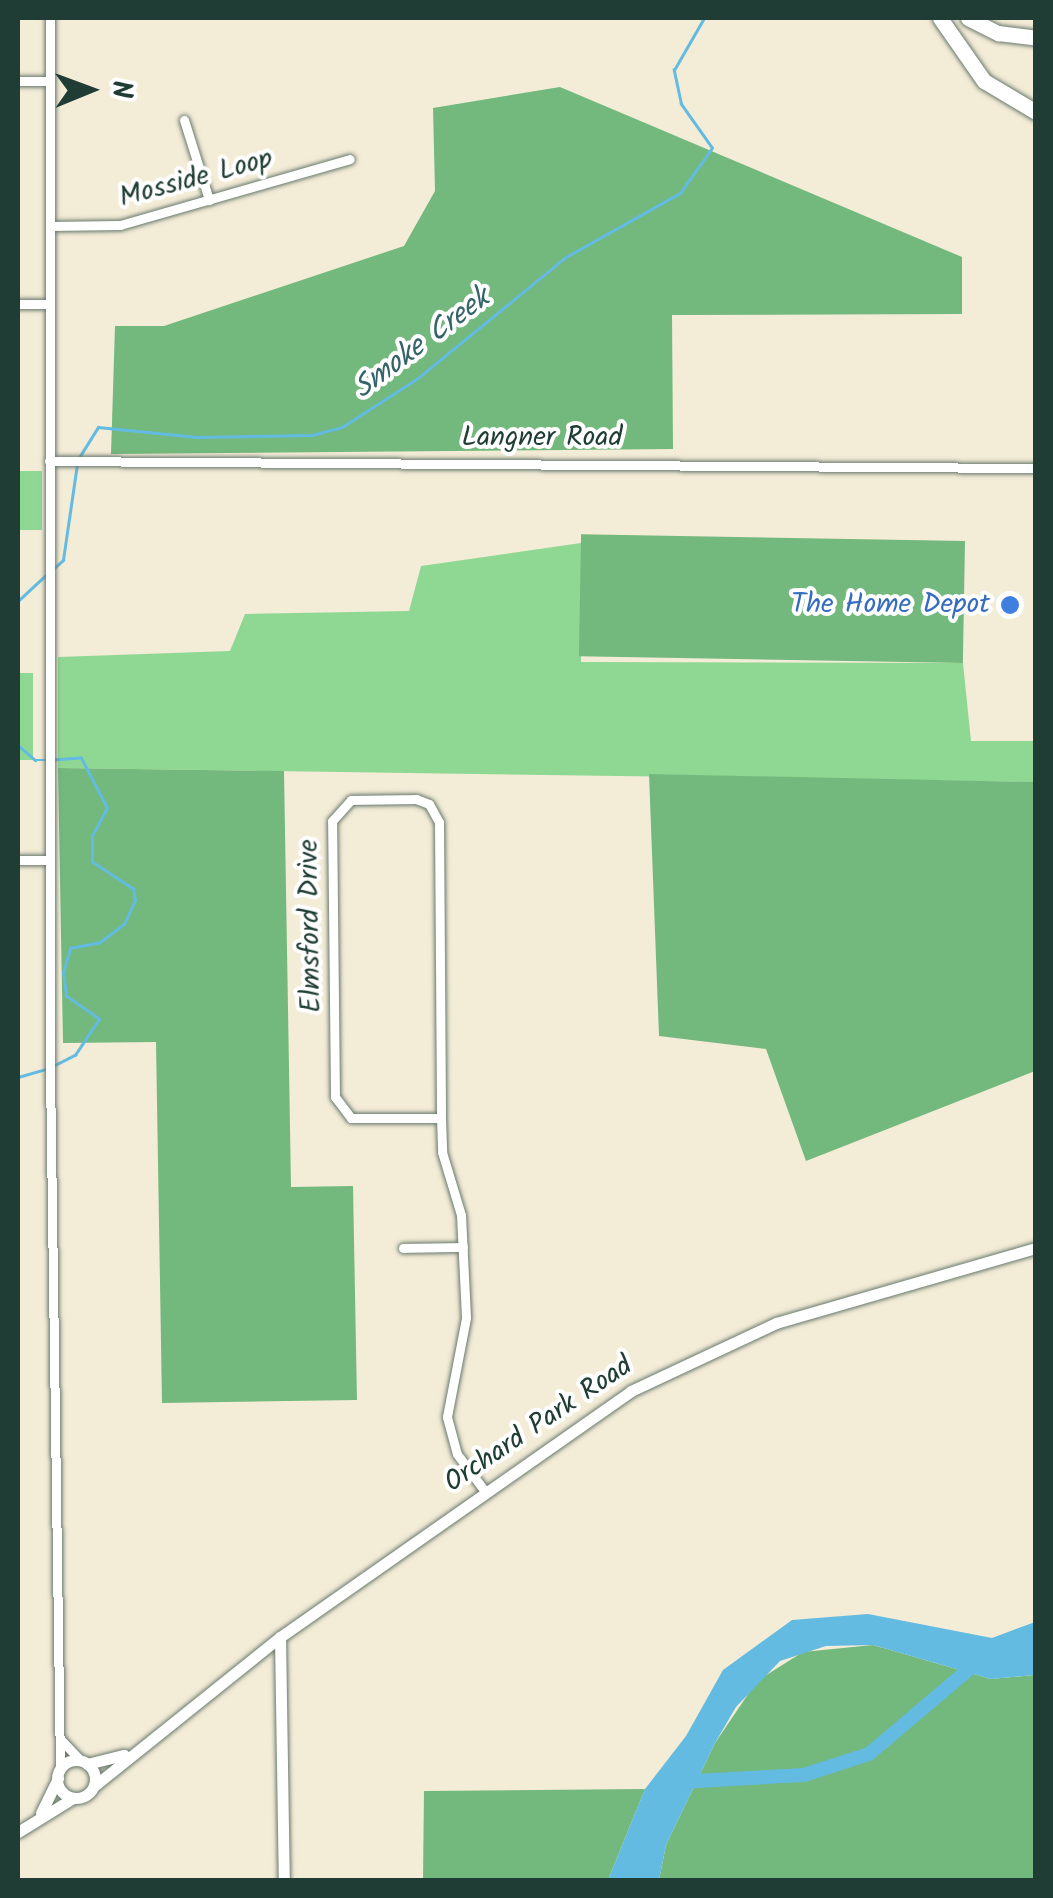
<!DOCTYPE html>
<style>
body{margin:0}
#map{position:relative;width:1053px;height:1898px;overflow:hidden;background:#f3ecd7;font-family:Kalam,sans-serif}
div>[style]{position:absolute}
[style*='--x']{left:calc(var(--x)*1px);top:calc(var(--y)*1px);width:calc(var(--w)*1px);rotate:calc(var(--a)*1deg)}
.green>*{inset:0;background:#8fd893;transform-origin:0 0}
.forest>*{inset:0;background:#73b87d;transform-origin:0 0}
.water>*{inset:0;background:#64bbe1}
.stream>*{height:2.5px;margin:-1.25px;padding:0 1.25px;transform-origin:1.25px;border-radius:1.25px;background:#64bbe1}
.river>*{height:14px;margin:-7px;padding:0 7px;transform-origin:7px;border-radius:7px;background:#64bbe1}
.roads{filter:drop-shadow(0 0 2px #697a6d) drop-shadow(0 0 2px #697a6d)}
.street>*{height:9px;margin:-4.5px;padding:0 4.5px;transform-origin:4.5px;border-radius:4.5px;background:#fff}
.secondary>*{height:11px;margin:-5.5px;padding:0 5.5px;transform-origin:5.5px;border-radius:5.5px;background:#fff}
.secondary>.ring{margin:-5.5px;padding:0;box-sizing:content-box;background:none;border:11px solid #fff;border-radius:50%}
.highway>*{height:15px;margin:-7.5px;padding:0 7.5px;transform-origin:7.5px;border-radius:7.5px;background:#fff}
.dots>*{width:28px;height:28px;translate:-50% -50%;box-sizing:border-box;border:5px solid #fff;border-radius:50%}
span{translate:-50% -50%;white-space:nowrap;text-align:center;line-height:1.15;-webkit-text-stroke:8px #fff;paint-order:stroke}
.street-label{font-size:28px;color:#1f3d34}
.shop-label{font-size:28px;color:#366cbe}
.right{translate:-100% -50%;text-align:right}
.water-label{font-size:30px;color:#346368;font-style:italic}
.frame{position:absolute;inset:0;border:20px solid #1f3d34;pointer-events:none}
.north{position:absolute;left:40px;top:40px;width:100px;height:100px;-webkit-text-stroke:8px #fff;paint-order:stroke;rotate:89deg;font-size:28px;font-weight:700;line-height:40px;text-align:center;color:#1f3d34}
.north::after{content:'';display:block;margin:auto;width:35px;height:45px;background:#1f3d34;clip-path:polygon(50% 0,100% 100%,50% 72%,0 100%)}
</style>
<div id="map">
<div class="green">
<div style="left:18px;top:471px;width:24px;height:59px"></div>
<div style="clip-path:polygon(581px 543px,581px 662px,963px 663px,971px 741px,1035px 741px,1035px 782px,58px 768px,58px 657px,230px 651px,245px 614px,409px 611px,421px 566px)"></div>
<div style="left:18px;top:673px;width:15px;height:87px"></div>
</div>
<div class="forest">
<div style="clip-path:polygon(560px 87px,962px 257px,962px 314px,672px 315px,673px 449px,111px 454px,115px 326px,164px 326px,404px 246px,435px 191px,433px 108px)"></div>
<div style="left:965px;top:541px;width:122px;height:384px;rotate:91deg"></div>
<div style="clip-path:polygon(58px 768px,284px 771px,291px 1187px,353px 1186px,357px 1400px,162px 1403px,156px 1042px,63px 1043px)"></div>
<div style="clip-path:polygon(649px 774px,1035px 782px,1035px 1071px,806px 1161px,766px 1049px,659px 1036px)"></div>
<div style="clip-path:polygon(873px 1645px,991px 1679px,1035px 1675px,1035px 1880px,659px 1880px,666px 1845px,715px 1743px,757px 1681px,803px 1652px)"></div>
<div style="clip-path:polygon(645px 1789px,608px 1880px,423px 1880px,424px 1791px)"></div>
</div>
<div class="water">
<div style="clip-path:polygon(868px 1614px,992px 1638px,1035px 1622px,1035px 1675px,991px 1679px,873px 1645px,826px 1646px,780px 1661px,736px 1707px,715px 1743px,666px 1845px,659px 1880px,608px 1880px,645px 1789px,686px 1736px,723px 1670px,792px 1620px)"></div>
</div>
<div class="stream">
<div style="--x:80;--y:456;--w:34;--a:-58"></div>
<div style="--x:98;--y:427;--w:99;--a:5.8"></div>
<div style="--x:196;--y:437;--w:116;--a:-1"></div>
<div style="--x:312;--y:435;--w:31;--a:-15"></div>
<div style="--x:342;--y:427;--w:90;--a:-32.8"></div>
<div style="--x:418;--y:378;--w:191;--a:-39.3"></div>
<div style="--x:566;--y:257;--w:131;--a:-29.3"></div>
<div style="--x:680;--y:193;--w:55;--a:-54.6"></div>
<div style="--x:712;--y:148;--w:54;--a:-125.2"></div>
<div style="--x:681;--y:104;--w:35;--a:-102"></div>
<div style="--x:674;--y:70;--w:60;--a:-60"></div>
<div style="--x:52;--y:570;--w:15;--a:-42"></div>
<div style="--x:63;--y:560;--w:97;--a:-81.7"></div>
<div style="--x:18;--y:601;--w:38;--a:-43"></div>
<div style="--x:18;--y:745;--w:23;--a:41"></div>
<div style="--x:35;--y:760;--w:10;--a:0"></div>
<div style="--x:53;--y:1066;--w:25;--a:-27"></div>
<div style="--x:75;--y:1055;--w:43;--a:-56.3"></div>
<div style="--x:99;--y:1019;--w:40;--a:-145.1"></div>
<div style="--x:66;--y:996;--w:23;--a:-97"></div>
<div style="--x:63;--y:973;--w:26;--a:-74"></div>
<div style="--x:70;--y:948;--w:31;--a:-11"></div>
<div style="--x:100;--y:942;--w:30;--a:-37"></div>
<div style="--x:124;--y:924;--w:26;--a:-65"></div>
<div style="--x:135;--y:900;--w:11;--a:-100"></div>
<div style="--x:133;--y:889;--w:49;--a:-146.6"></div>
<div style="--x:92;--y:862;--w:26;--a:-90"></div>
<div style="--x:92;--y:836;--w:32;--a:-62"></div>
<div style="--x:107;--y:808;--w:56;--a:-117.5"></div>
<div style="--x:81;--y:758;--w:28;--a:176"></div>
<div style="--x:18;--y:1077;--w:29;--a:-16"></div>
</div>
<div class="river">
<div style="--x:679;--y:1782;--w:125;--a:-3.2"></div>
<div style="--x:804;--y:1775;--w:68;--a:-17.9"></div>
<div style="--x:869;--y:1754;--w:139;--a:-40.3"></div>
</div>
<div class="roads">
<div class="street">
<div style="--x:50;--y:18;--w:1053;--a:90"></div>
<div style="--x:50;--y:1071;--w:700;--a:89.18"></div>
<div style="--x:18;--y:81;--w:32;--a:0"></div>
<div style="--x:184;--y:120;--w:84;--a:72.6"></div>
<div style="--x:50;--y:226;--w:70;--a:-0.8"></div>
<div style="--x:120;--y:225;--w:239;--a:-16"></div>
<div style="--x:18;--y:304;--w:31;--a:0"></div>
<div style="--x:49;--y:461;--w:987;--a:0.41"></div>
<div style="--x:416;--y:799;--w:14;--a:21"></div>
<div style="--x:429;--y:804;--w:21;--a:61"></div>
<div style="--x:439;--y:822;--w:296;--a:89.6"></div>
<div style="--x:441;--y:1118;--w:90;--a:180"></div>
<div style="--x:351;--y:1118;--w:26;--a:-127"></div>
<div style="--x:335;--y:1097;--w:276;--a:-90.6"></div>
<div style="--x:332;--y:821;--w:28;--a:-48"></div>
<div style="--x:351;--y:800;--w:65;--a:-0.9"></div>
<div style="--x:18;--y:860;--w:31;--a:0"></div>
<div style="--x:441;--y:1118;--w:34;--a:88"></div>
<div style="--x:442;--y:1152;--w:66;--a:73.2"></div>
<div style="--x:461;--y:1215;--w:103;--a:87.2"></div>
<div style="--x:466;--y:1318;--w:101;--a:100.9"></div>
<div style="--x:447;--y:1417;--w:38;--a:75"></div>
<div style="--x:457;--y:1454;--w:45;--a:53.1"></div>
<div style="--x:403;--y:1248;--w:60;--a:-1"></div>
<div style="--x:60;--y:1739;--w:30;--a:46"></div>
</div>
<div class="secondary">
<div style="--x:280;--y:1637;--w:243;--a:89.1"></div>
<div class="ring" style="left:57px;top:1760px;width:27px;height:27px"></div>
<div style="--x:87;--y:1764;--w:38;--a:-14"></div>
<div style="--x:94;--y:1786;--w:238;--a:-38.7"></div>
<div style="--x:280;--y:1637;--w:429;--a:-35"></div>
<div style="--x:631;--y:1391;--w:160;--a:-25.1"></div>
<div style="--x:776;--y:1323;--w:271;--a:-16.1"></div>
<div style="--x:41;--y:1813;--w:39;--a:-64"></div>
<div style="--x:18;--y:1832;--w:65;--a:-31.7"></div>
</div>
<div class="highway">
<div style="--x:940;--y:18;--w:77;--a:55.1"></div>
<div style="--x:984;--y:81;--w:61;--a:30.8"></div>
<div style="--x:968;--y:18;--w:34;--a:27"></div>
<div style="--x:998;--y:33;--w:38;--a:7"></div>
</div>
</div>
<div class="dots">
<div style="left:1010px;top:605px;background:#3f7fe0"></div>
</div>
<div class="street-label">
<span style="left:196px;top:179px;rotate:-15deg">Mosside Loop</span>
<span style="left:542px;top:438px">Langner Road</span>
<span style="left:311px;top:926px;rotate:-91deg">Elmsford Drive</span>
<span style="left:539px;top:1425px;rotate:-34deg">Orchard Park Road</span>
</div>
<div class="shop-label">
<span class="right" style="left:990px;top:605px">The Home Depot</span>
</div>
<div class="water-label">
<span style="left:422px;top:344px;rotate:-37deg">Smoke Creek</span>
</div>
<div class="frame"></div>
<div class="north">N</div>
</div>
